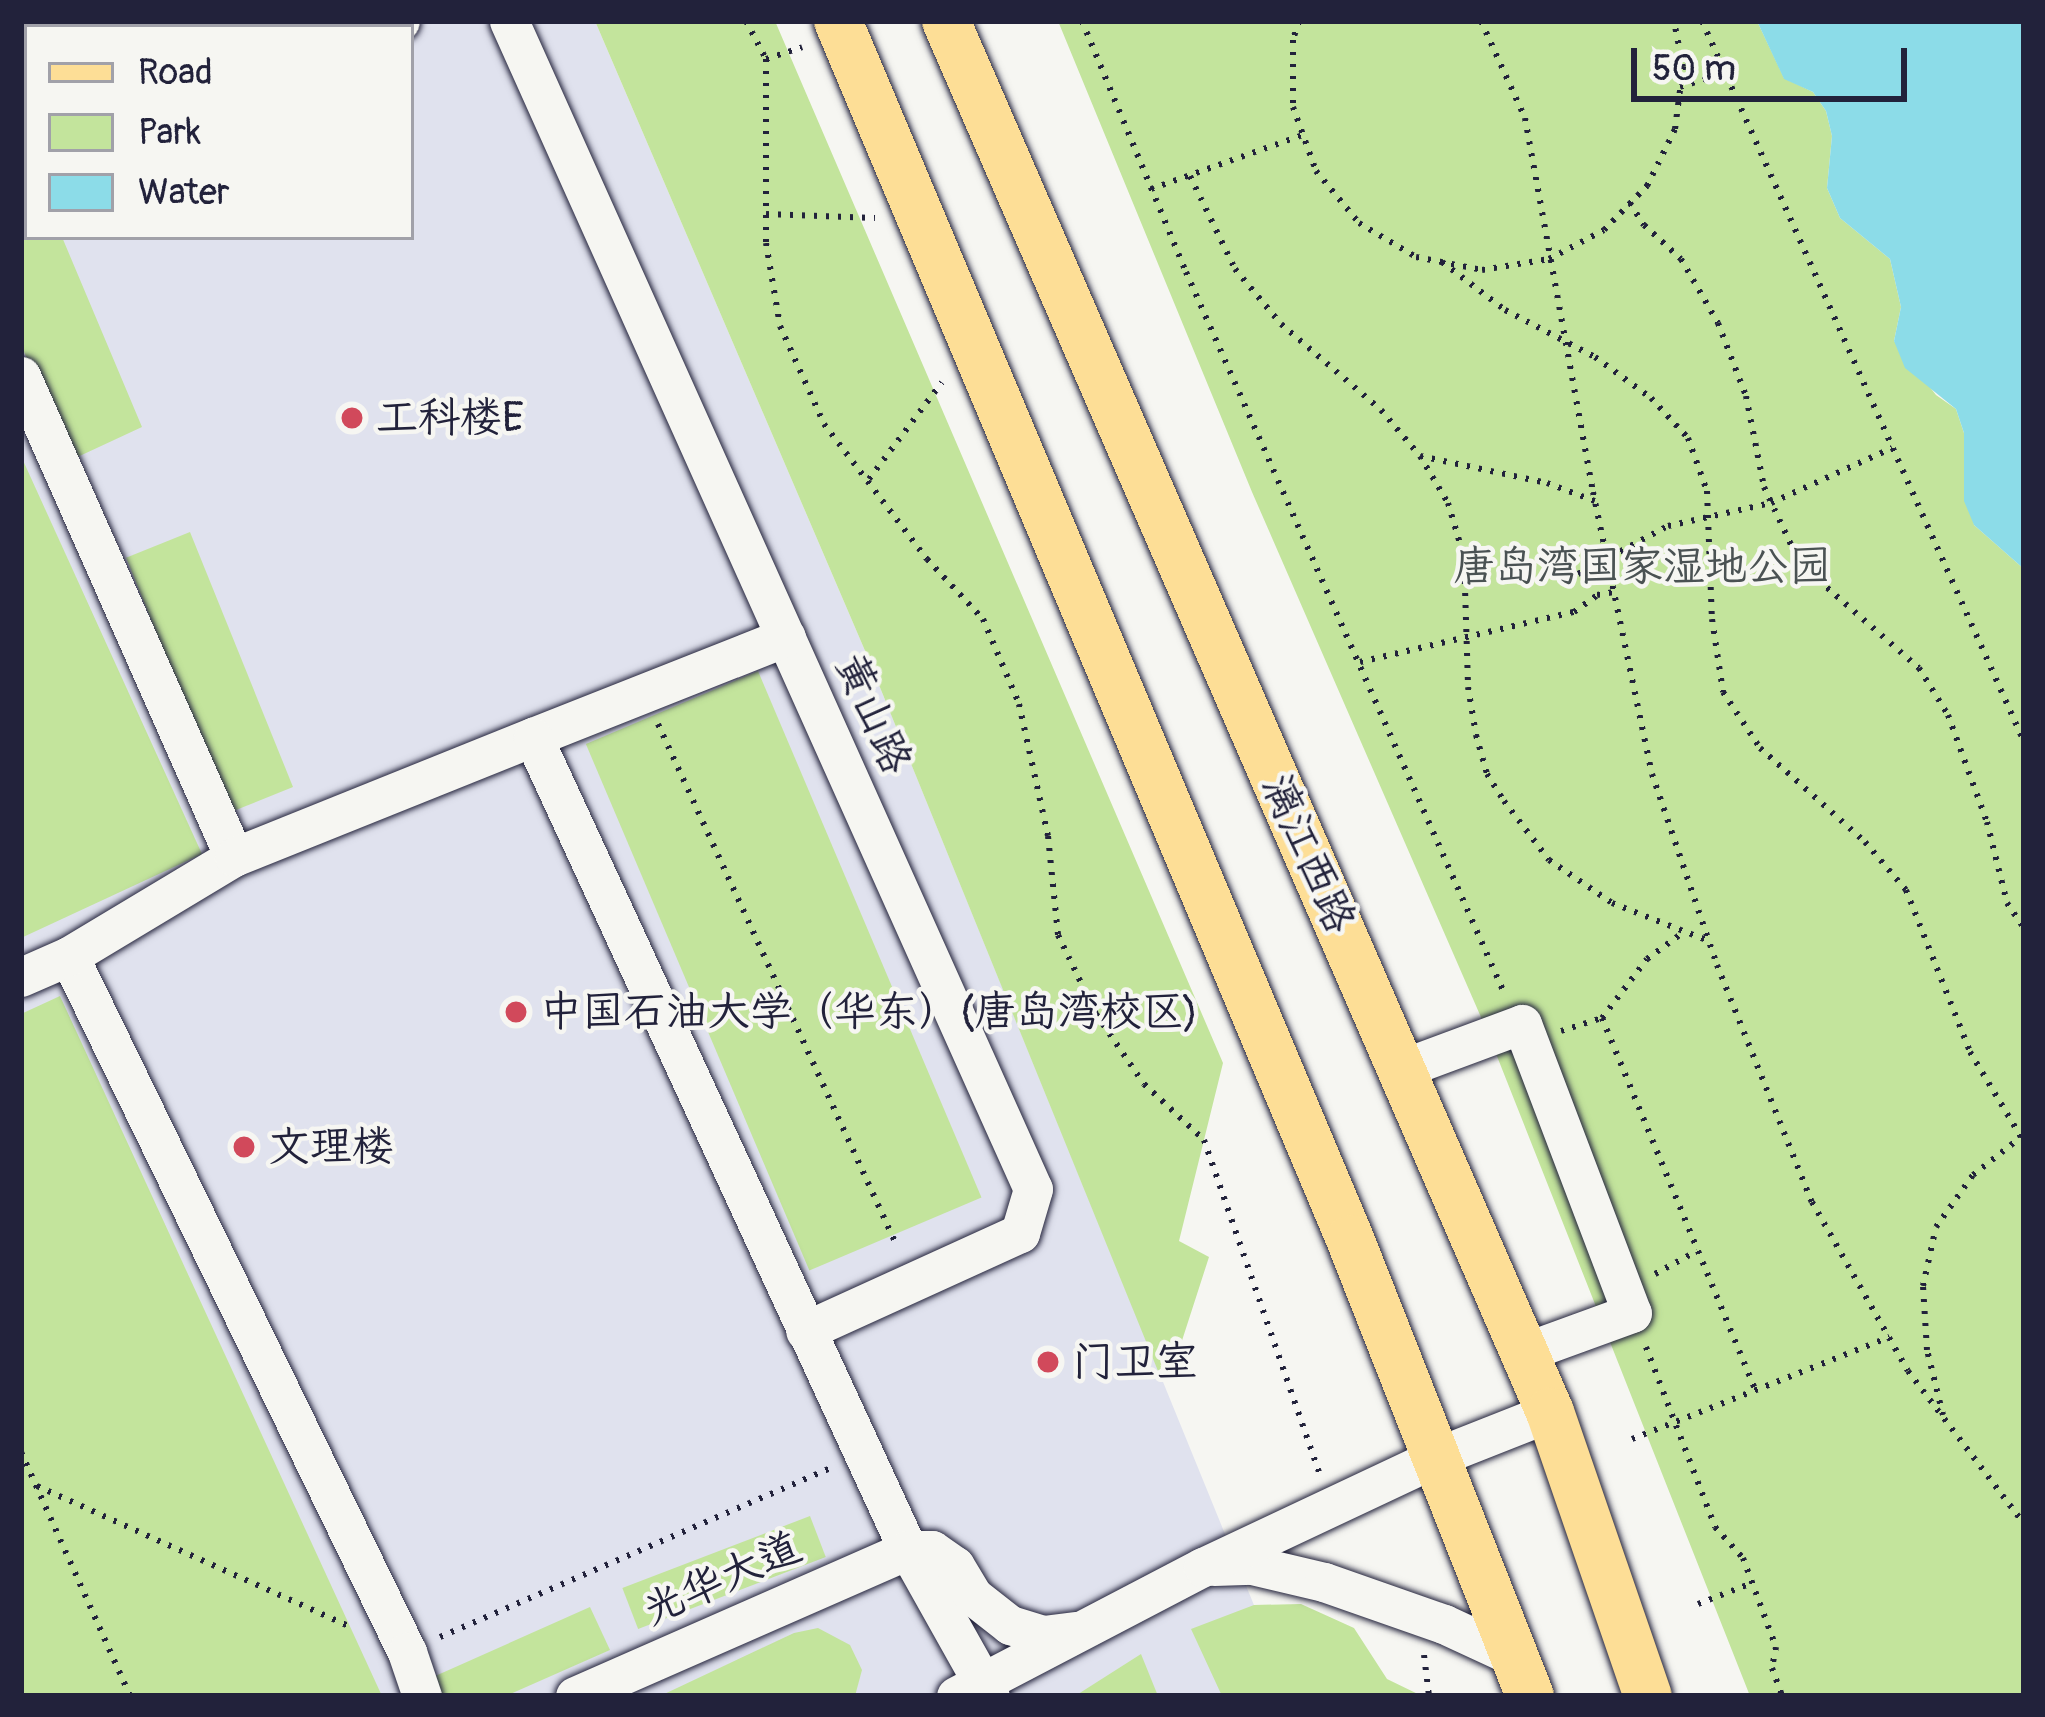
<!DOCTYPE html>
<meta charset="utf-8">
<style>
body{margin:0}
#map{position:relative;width:2045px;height:1717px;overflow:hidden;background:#f6f6f2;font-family:Pangolin,"LXGW WenKai TC",sans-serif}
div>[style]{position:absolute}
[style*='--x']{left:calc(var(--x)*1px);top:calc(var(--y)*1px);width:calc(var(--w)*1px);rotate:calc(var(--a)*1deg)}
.built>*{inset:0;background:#e0e2ee}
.green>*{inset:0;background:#c3e49c;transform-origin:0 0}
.water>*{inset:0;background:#8cdce8}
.path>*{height:6px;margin-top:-3px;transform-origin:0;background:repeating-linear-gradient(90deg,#22223b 0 3px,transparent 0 12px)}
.roads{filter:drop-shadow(0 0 3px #22223b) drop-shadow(0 0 3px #22223b)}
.minor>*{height:39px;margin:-19.5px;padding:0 19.5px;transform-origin:19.5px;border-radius:19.5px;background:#f6f6f2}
.major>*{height:48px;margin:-24px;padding:0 24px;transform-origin:24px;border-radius:24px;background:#fdde96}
.dots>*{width:33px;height:33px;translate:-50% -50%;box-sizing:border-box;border:6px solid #f6f6f2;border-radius:50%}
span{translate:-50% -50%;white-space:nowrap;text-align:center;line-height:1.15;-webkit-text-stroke:9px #f6f6f2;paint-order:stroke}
.poi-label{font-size:42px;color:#22223b}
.left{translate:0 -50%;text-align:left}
.park-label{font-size:42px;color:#4a5253}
.street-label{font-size:42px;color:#22223b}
.frame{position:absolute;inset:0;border:24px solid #22223b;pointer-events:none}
.legend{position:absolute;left:24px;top:24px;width:390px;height:216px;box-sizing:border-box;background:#f6f6f2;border:3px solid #a1a1a9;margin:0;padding:15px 21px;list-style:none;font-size:36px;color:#22223b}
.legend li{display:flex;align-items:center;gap:24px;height:60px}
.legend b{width:60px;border:3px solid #a1a1a9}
.scale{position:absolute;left:1631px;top:48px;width:276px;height:54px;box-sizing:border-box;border:6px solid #22223b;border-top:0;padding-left:15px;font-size:36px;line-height:42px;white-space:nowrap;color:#22223b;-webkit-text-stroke:9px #f6f6f2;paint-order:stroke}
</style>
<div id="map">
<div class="built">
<div style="clip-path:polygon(evenodd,21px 21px,595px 21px,866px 653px,1291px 1696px,21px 1696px,21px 21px,27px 27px,411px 27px,411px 237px,27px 237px,27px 27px)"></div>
</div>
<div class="green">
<div style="clip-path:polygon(595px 21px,775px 21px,1223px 1063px,1179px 1241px,1209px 1257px,1178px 1353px,1158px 1371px,866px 653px)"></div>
<div style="clip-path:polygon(1058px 21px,1757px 21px,1784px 78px,1813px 92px,1826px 111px,1832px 136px,1827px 188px,1840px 218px,1890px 259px,1901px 307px,1894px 341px,1936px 395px,1956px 409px,1964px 433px,1974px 525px,2024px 569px,2024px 1696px,1750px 1696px,1487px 1031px,1252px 492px)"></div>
<div style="clip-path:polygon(27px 230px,27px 237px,62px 237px,142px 427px,71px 460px,21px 345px,21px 233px)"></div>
<div style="clip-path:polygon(21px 456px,202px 854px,21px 938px)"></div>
<div style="left:190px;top:532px;width:275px;height:69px;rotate:68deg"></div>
<div style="left:758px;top:671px;width:572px;height:187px;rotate:67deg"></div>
<div style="clip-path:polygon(60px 996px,382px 1696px,21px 1696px,21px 1014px)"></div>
<div style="left:810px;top:1516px;width:44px;height:201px;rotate:69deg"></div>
<div style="clip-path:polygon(1301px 1604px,1354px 1628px,1387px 1679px,1422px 1696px,1222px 1696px,1191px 1629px,1254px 1605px)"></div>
<div style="clip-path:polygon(590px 1607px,610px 1650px,506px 1696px,441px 1696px,433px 1677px)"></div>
<div style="clip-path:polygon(818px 1628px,850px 1645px,862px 1670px,855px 1696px,660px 1696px,794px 1633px)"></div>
<div style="clip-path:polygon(1141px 1654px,1158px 1696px,1075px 1696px)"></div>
</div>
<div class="water">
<div style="clip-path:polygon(1757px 21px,2024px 21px,2024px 569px,1974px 525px,1964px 501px,1964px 433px,1956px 409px,1905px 368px,1894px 341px,1901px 307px,1890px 259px,1840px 218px,1827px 188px,1832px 136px,1826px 111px,1813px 92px,1784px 79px)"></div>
</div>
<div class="path">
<div style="--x:746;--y:21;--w:43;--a:62.2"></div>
<div style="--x:766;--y:59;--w:184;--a:90"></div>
<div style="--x:766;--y:243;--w:84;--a:80.4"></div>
<div style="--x:780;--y:326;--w:107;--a:65.8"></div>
<div style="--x:824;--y:424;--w:170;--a:52.7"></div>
<div style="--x:927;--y:559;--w:82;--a:47"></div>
<div style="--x:983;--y:619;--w:92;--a:67"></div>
<div style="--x:1019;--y:704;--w:135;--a:77.6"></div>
<div style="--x:1048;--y:836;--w:100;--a:84.2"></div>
<div style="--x:1058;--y:935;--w:88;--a:64.3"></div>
<div style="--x:1096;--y:1014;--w:85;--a:55.6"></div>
<div style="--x:1144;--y:1084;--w:82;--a:43"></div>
<div style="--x:1204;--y:1140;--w:352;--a:70.9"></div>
<div style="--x:1082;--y:21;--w:272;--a:67.5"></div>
<div style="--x:1186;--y:272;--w:790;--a:66.19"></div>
<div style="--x:1299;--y:21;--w:20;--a:108"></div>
<div style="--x:1293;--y:40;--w:67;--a:90"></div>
<div style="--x:1293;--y:107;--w:68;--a:70.2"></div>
<div style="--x:1316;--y:171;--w:67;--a:50.4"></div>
<div style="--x:1359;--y:223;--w:66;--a:30.8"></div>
<div style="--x:1416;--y:257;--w:67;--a:11.1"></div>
<div style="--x:1482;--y:270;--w:68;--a:-9.3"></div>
<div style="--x:1549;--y:259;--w:62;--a:-27.8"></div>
<div style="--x:1604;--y:230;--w:62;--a:-45.7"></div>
<div style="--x:1647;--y:186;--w:64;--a:-63.8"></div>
<div style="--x:1675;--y:129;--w:63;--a:-82.6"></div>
<div style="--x:1683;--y:67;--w:47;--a:-101.1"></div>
<div style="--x:1481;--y:21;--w:107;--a:65.6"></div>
<div style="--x:1525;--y:118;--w:380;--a:79.7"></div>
<div style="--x:1593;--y:492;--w:288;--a:78.2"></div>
<div style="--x:1652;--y:774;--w:202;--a:71.2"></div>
<div style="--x:1717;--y:965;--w:255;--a:68.2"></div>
<div style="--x:1812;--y:1202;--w:194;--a:60.4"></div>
<div style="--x:1908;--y:1371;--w:192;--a:52.8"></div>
<div style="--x:1702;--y:21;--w:790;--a:65.93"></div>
<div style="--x:766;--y:59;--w:38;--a:-18"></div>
<div style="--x:1680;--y:87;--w:47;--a:-17.3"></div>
<div style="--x:1190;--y:176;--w:103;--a:64.2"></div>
<div style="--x:1235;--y:269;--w:72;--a:50.1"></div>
<div style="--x:1281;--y:324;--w:132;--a:40.7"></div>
<div style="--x:1381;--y:410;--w:60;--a:49.7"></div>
<div style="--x:1420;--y:456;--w:55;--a:59.2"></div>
<div style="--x:1448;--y:503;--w:56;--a:73.5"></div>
<div style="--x:1464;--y:557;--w:130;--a:88.2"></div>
<div style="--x:1468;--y:687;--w:49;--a:80.5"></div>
<div style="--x:1476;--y:735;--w:41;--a:74.2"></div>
<div style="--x:1487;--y:774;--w:32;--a:58"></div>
<div style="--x:1504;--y:801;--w:74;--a:52.7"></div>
<div style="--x:1549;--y:860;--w:76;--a:34.3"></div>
<div style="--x:1612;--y:903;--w:104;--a:21.4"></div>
<div style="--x:1151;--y:189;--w:161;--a:-19.6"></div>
<div style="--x:1630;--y:203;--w:26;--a:58"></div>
<div style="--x:1644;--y:225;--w:50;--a:42.6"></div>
<div style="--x:1681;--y:259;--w:74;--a:60"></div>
<div style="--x:1718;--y:323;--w:78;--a:69"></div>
<div style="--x:1746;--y:396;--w:93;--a:78.8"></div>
<div style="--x:1764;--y:487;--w:85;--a:64.9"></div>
<div style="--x:1800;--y:564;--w:158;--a:41.2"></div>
<div style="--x:1919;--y:668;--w:55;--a:58.3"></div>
<div style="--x:1948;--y:715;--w:114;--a:70"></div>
<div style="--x:1987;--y:822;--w:83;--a:76.1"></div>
<div style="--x:2007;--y:903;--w:30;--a:56"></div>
<div style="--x:766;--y:214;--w:109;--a:2.1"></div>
<div style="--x:1442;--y:262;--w:79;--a:37.3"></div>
<div style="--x:1505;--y:310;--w:102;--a:27.6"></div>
<div style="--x:1595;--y:357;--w:69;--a:36.2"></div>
<div style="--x:1651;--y:398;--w:54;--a:47.2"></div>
<div style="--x:1688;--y:438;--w:56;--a:70.3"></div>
<div style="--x:1707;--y:491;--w:128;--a:87.8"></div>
<div style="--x:1712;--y:619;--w:74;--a:81.4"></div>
<div style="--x:1723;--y:692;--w:67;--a:56.5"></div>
<div style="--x:1760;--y:748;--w:141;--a:41.8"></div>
<div style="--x:1865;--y:842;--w:63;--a:49.5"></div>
<div style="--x:1906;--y:890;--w:174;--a:68.4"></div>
<div style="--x:1970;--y:1052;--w:99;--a:59"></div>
<div style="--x:1420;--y:456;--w:130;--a:12"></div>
<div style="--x:1547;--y:483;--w:51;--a:20.6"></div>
<div style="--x:869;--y:479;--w:121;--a:-53"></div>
<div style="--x:1578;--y:574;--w:102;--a:-28.1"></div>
<div style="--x:1668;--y:526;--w:106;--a:-12.6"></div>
<div style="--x:1771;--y:503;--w:133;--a:-24.4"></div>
<div style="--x:1360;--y:662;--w:220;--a:-13.2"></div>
<div style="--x:1574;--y:612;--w:29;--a:-36"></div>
<div style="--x:1597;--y:595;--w:17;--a:-10"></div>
<div style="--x:658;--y:724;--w:574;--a:65.4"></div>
<div style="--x:1602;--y:1018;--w:402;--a:67.6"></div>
<div style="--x:1561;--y:1031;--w:43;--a:-17.6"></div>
<div style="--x:1602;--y:1018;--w:74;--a:-52.7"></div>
<div style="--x:1647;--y:959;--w:47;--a:-36.4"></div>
<div style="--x:1655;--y:1274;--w:48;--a:-28.7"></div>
<div style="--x:1646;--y:1347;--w:193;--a:69"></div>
<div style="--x:1715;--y:1527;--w:42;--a:47.9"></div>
<div style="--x:1743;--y:1558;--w:95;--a:69.7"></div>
<div style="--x:1776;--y:1647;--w:21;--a:101"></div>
<div style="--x:1772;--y:1668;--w:30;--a:70"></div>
<div style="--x:1943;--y:1415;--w:67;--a:-103.8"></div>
<div style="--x:1927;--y:1350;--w:64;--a:-93.6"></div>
<div style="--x:1923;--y:1286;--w:60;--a:-77.6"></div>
<div style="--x:1936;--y:1227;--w:64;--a:-54.6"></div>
<div style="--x:1973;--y:1175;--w:61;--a:-38.4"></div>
<div style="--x:1632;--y:1439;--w:277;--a:-21.6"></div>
<div style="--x:21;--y:1452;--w:267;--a:65.9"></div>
<div style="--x:37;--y:1486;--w:344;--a:24.2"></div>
<div style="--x:1698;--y:1604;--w:58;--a:-21.3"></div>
<div style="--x:440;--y:1637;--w:425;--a:-23.4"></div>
<div style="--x:1424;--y:1655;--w:41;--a:83"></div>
</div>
<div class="roads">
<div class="minor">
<div style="--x:509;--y:21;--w:1280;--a:65.84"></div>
<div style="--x:1033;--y:1189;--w:46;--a:106.5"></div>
<div style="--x:1020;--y:1233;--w:236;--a:155.5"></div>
<div style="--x:386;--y:27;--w:15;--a:-23"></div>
<div style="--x:21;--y:188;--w:6;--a:-18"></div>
<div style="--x:21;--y:376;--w:526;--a:66.11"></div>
<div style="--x:533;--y:737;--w:272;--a:-21.6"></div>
<div style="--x:69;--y:956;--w:774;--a:64.1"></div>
<div style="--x:407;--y:1652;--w:46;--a:71.2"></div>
<div style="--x:21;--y:977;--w:52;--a:-23.6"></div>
<div style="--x:69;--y:956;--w:192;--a:-31"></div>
<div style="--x:234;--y:857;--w:322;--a:-21.9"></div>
<div style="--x:533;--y:737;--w:895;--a:65.24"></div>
<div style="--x:908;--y:1550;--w:167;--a:60.7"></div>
<div style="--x:1401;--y:1069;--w:129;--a:-20.4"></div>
<div style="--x:1522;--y:1024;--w:309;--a:69.2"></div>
<div style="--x:1632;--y:1313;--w:114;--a:160"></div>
<div style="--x:1214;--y:1566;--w:38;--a:-2"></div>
<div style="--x:1252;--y:1565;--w:74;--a:13.3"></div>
<div style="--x:1324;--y:1582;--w:127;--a:19.3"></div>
<div style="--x:1444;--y:1624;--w:78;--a:24.9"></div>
<div style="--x:575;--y:1696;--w:364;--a:-23.7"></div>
<div style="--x:908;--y:1550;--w:24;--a:0"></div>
<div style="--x:932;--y:1550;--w:28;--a:35"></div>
<div style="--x:955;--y:1566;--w:35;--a:59"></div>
<div style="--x:973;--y:1596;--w:47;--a:38.1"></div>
<div style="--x:1010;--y:1625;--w:34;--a:17"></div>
<div style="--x:1043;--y:1635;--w:32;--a:-7"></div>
<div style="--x:956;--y:1696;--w:279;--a:-27.6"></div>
<div style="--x:1203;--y:1567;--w:261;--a:-25.2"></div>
<div style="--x:1439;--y:1456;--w:119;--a:-21.6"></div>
</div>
<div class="major">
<div style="--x:838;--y:21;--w:1321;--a:67.2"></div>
<div style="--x:1350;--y:1239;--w:491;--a:68.5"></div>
<div style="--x:946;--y:21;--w:1516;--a:66.53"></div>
<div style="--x:1550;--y:1412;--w:300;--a:71"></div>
</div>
</div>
<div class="dots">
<div style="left:352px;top:418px;background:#d1495b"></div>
<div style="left:516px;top:1012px;background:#d1495b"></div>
<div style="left:244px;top:1147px;background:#d1495b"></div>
<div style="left:1048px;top:1362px;background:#d1495b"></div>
</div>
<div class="poi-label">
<span class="left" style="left:376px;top:418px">工科楼E</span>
<span class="left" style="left:540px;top:1012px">中国石油大学（华东）(唐岛湾校区)</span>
<span class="left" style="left:268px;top:1147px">文理楼</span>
<span class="left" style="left:1072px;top:1362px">门卫室</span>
</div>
<div class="park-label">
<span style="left:1642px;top:567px">唐岛湾国家湿地公园</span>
</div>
<div class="street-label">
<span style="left:873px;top:714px;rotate:66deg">黄山路</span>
<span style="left:1308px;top:854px;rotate:66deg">漓江西路</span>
<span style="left:722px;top:1579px;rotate:-24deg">光华大道</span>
</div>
<div class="frame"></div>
<ul class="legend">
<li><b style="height:15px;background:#fdde96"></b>Road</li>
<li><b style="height:33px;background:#c3e49c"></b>Park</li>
<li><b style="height:33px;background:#8cdce8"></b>Water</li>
</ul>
<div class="scale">50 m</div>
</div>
